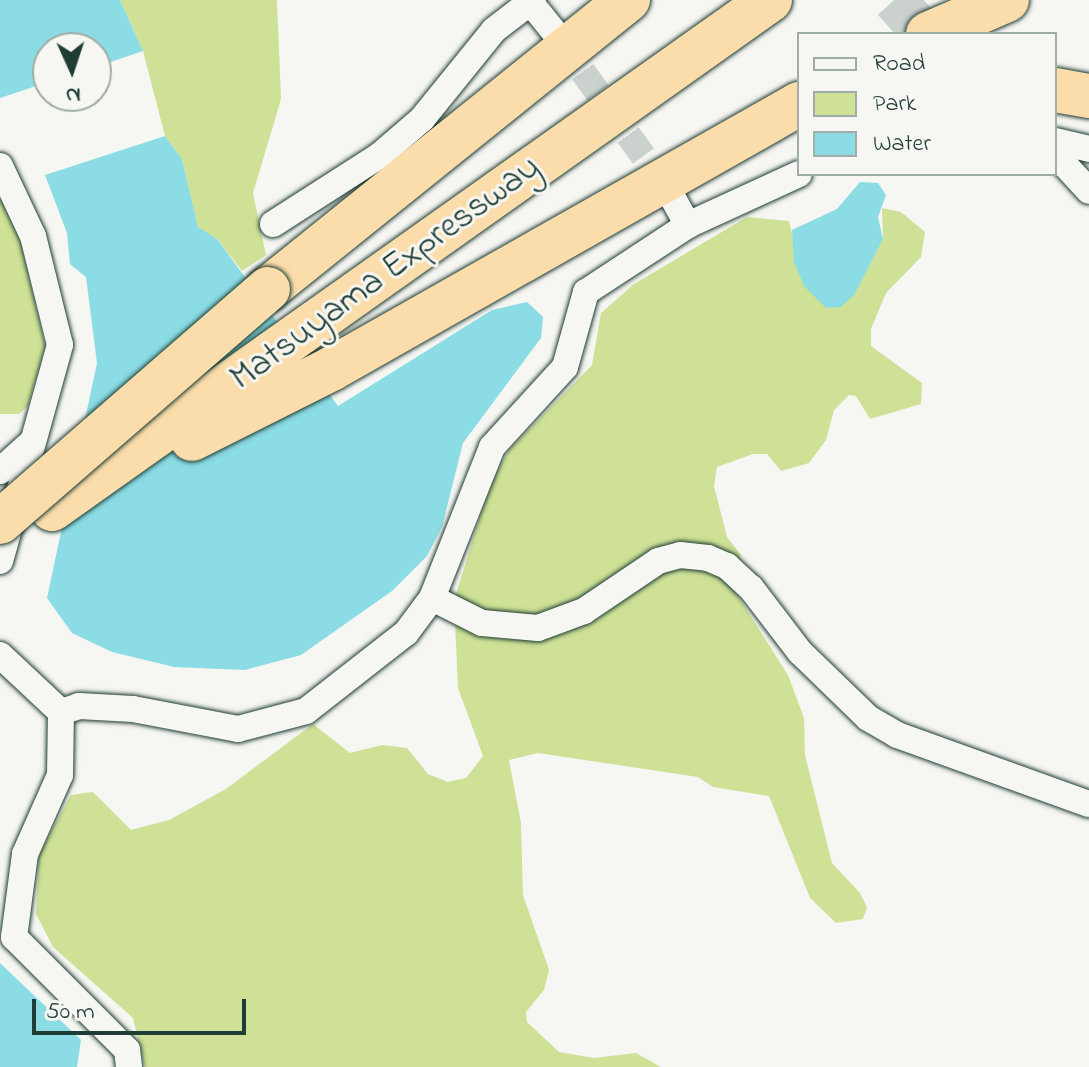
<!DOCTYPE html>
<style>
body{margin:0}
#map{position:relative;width:1089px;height:1067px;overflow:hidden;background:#f6f6f2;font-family:"Indie Flower",sans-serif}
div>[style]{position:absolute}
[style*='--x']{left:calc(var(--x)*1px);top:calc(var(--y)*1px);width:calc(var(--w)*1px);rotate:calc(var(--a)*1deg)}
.green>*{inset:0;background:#cee196}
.water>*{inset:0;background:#8bdce5}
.street-tunnel>*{height:26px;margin-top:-13px;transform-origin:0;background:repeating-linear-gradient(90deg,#cbd1cc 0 26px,transparent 0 39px)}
.highway-tunnel>*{height:44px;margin-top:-22px;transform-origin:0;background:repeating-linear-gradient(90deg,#cbd1cc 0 44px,transparent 0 66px)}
.roads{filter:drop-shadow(0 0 2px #1f3d34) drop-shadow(0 0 2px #1f3d34)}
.street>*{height:26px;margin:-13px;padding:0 13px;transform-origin:13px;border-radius:13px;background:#f6f6f2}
.highway>*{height:44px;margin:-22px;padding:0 22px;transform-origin:22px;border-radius:22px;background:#fbddab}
.bridges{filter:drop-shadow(0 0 2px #1f3d34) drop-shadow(0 0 2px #1f3d34)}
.highway-bridge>*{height:44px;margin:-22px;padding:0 22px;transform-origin:22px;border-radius:22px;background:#fbddab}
span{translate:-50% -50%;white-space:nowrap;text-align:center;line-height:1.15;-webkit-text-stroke:6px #f6f6f2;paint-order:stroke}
.street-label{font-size:36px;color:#1f3d34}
.legend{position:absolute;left:797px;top:32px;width:260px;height:144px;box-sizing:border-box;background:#f6f6f2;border:2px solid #a0aca6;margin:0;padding:10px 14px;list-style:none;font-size:24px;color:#1f3d34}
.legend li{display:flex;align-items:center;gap:16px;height:40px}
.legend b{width:40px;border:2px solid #a0aca6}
.north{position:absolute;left:32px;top:32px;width:80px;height:80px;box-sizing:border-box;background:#f6f6f2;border:2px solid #a0aca6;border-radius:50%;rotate:177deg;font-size:22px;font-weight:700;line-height:32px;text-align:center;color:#1f3d34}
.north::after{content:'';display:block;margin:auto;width:28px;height:36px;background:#1f3d34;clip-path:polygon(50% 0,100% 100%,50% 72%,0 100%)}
.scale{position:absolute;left:32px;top:999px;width:214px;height:36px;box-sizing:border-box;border:4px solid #1f3d34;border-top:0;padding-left:10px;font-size:24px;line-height:28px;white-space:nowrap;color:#1f3d34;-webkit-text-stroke:6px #f6f6f2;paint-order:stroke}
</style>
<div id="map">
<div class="green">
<div style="clip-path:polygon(120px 0,277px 0,281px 99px,253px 193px,266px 255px,242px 271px,218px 240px,198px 228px,182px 159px,165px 136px,143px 51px)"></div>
<div style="clip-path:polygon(0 197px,21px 243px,45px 346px,28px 406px,19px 414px,0 414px)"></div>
<div style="clip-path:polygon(882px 208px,901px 212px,925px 232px,921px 257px,886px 293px,871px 329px,871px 346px,922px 383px,921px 404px,870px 419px,856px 396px,849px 395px,834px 410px,826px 440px,809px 463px,781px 471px,767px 454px,753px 454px,717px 467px,714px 486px,727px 537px,741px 555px,729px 582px,788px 675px,804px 718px,805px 755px,832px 863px,860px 893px,867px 907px,863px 919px,836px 923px,810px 898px,769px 796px,713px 787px,698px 777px,538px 753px,509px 760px,521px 823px,523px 895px,549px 970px,544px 990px,526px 1012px,527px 1022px,559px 1052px,594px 1058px,636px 1053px,661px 1067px,145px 1067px,133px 1018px,53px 947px,36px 914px,39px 854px,71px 795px,93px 792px,131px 830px,169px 820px,226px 789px,313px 724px,350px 753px,382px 745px,407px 748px,428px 774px,448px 782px,466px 778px,483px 756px,458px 688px,454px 601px,489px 487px,509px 450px,592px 365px,601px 313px,634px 284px,747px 217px,789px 221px,804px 286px,883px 239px)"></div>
</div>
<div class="water">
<div style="clip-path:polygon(0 0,120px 0,143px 51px,96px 67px,96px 48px,48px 48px,48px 82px,0 98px)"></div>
<div style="clip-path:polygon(165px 136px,182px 159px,198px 227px,218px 240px,338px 406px,492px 310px,527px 302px,543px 317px,541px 338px,463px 443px,442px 527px,427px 556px,392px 591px,301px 655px,245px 670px,174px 667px,112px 652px,72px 633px,47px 598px,97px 363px,86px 277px,70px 264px,67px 233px,45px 175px)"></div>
<div style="clip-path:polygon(860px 182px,878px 183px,886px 195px,878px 217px,883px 239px,854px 295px,841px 307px,826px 308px,804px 286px,794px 262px,792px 230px,837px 209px)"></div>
<div style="clip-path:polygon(0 963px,81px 1040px,77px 1067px,0 1067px)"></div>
</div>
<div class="street-tunnel">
<div style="--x:560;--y:40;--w:188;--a:54.3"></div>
</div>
<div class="highway-tunnel">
<div style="--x:894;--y:0;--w:46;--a:47.6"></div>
</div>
<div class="roads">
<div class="street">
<div style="--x:530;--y:2;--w:36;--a:51"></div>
<div style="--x:1055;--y:141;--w:35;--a:13"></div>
<div style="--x:1055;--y:154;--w:50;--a:47.4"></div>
<div style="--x:0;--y:166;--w:77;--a:64.8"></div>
<div style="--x:33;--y:236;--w:112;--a:76.1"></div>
<div style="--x:60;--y:345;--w:224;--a:105.5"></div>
<div style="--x:670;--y:193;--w:37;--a:61"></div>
<div style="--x:273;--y:224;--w:126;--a:-32.7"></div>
<div style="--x:379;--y:156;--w:57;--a:-40.7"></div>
<div style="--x:422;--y:119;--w:114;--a:-51"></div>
<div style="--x:494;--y:30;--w:49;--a:-37.6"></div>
<div style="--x:0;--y:471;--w:43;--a:-42.2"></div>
<div style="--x:432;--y:598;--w:56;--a:26.6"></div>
<div style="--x:482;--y:623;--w:56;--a:5.1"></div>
<div style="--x:538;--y:628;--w:49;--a:-20.3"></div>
<div style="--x:584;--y:611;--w:89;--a:-34"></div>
<div style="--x:658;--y:561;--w:23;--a:-15"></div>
<div style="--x:680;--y:555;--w:28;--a:6"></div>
<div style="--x:708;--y:558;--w:21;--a:23"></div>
<div style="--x:727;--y:566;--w:33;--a:43"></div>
<div style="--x:751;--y:588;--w:81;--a:52.6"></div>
<div style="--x:800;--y:652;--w:95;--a:44.1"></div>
<div style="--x:868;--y:718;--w:34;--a:30"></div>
<div style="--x:897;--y:735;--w:204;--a:19.8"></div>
<div style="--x:0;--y:655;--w:83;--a:43.1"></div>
<div style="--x:61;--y:712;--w:63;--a:90.9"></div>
<div style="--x:60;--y:775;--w:86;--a:113.9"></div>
<div style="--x:25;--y:854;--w:84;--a:97.5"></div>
<div style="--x:14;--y:937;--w:160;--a:45"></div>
<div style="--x:127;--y:1050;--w:17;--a:83"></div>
<div style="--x:61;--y:712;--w:19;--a:-18"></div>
<div style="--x:79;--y:706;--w:54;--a:3.2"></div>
<div style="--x:133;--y:709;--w:107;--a:10.8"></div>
<div style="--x:238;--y:729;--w:70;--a:-14.8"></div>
<div style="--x:306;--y:711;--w:127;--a:-38"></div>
<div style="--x:406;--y:633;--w:44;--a:-53.4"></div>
<div style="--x:432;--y:598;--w:162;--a:-68.3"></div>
<div style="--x:492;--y:447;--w:108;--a:-47.6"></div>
<div style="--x:565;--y:367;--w:78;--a:-74.4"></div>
<div style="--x:586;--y:292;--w:122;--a:-33.3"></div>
<div style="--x:688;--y:225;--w:122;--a:-24.7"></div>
</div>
<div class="highway">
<div style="--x:928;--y:34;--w:86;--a:-23.3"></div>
<div style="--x:1055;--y:90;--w:35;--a:10"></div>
<div style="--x:268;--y:289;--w:462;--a:-38.8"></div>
<div style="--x:192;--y:439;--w:156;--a:-26.7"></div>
<div style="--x:331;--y:369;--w:538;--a:-29.52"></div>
<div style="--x:52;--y:509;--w:880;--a:-35.33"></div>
</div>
</div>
<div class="bridges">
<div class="highway-bridge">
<div style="--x:0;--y:522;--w:355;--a:-41"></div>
</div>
</div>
<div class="street-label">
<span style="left:386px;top:274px;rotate:-36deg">Matsuyama Expressway</span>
</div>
<ul class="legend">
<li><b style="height:10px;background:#f6f6f2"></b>Road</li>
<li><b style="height:22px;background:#cee196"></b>Park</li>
<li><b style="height:22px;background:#8bdce5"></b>Water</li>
</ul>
<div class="north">N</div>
<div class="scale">50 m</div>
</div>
